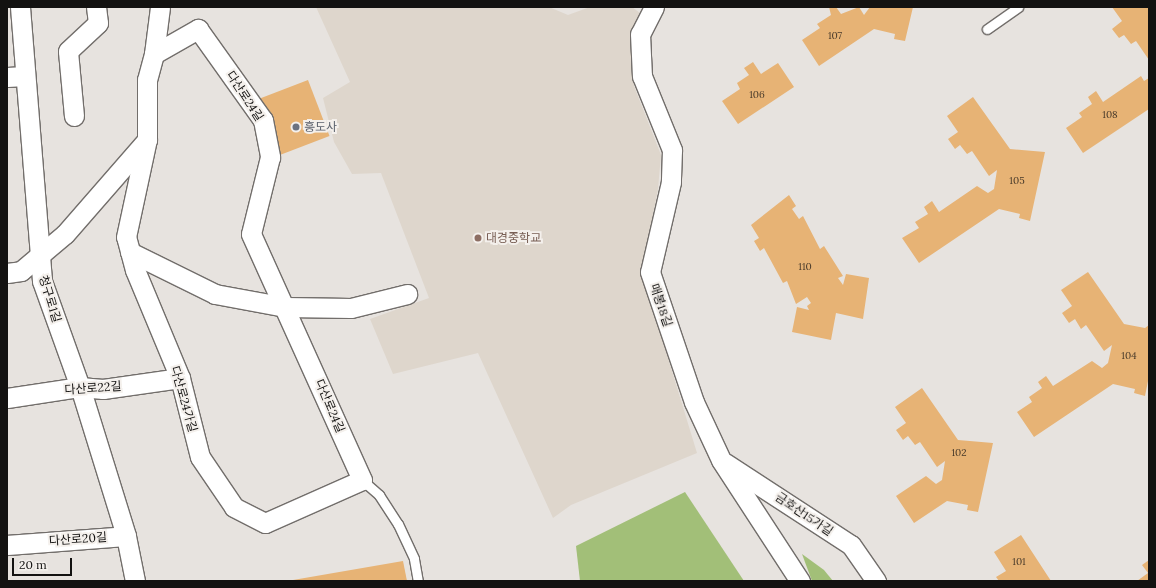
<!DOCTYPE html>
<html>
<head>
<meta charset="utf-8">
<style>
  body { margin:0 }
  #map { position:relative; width:1156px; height:588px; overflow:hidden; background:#e7e3df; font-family:Lora,"Noto Sans KR",serif }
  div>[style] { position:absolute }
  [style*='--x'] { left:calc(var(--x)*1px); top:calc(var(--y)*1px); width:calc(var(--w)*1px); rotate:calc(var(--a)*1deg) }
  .built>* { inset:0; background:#ded6cc }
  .forest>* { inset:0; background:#a2bf78 }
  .building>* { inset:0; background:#e7b375; transform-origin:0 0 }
  .roads { filter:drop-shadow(1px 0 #726e6b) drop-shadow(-1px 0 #726e6b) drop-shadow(0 1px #726e6b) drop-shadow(0 -1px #726e6b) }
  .lane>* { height:9px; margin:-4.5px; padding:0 4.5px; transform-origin:4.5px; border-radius:4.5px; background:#fff }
  .street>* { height:19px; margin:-9.5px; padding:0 9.5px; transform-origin:9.5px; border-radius:9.5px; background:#fff }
  .dots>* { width:11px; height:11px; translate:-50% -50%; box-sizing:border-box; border:2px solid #f4f0ec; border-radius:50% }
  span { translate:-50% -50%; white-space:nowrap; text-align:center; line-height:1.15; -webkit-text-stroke:4px #f4f0ec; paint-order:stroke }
  .number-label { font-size:10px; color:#483a2a }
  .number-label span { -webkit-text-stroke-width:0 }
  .street-label { font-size:12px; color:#131211 }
  .worship-label { font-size:12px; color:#5b616d }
  .left { translate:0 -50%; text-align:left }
  .education-label { font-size:12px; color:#785e54 }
  .frame { position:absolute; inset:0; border:8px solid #131211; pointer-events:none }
  .scale { position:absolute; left:12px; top:558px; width:60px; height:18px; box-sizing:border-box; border:2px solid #131211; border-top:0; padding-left:5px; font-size:12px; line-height:14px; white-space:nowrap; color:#131211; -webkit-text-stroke:3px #f4f0ec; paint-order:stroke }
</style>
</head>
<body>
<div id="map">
  <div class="built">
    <i style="clip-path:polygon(316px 7px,549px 7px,568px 15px,590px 7px,632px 7px,640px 13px,634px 86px,661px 155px,658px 189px,642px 273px,697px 453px,571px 505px,553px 518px,478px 353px,393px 374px,370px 319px,429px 298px,381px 173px,352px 174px,334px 142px,323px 98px,350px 82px)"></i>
  </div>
  <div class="forest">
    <i style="clip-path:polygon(685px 492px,744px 581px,580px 581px,576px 546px)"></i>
    <i style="clip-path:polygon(802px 554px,824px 570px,833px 581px,812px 581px)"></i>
  </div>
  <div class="building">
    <i style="clip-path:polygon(829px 7px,836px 7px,841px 14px,859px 7px,864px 15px,870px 7px,913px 7px,905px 41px,894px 39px,895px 34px,874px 29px,819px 66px,802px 40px,820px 28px,817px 24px,831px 15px)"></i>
    <i style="clip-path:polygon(1112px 7px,1149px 7px,1149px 60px,1136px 41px,1131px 44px,1124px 35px,1119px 38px,1112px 29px,1122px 21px)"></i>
    <i style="clip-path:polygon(753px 62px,761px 74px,778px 63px,794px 87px,738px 124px,722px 101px,740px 89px,737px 83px,749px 75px,744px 68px)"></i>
    <i style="clip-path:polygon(1141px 76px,1144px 81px,1149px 78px,1149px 109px,1083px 153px,1066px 128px,1082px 117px,1079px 113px,1092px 104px,1088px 97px,1096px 91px,1103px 102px)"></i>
    <i style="left:308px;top:80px;width:60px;height:58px;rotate:69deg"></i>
    <i style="clip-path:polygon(973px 97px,1010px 149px,1045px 152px,1030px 221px,1019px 218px,1020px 214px,999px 209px,919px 263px,902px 238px,919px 228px,915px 222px,928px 214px,924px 207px,932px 201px,939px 212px,977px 186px,988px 193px,994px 189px,997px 170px,989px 176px,972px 151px,967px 154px,960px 145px,955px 149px,948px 139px,958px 132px,947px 116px)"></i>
    <i style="clip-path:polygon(789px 195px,796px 206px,792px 209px,799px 219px,803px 216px,820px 249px,824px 246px,843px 276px,838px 278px,843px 285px,846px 274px,869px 278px,863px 319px,836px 313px,831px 340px,792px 332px,797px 307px,809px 310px,807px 306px,811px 303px,807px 297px,796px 304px,787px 281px,783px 283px,764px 248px,760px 251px,754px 241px,759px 238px,751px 225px)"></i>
    <i style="clip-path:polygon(1088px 272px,1124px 324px,1145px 328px,1149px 325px,1149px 376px,1145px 396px,1134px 393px,1135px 389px,1113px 384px,1034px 437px,1017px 412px,1032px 402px,1029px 397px,1042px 388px,1038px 382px,1046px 376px,1053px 386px,1092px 361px,1102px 368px,1108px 363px,1112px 345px,1104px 351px,1086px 325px,1081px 329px,1075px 319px,1069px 323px,1062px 313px,1072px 306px,1061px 290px)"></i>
    <i style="clip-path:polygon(922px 388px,958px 440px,993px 443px,978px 512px,967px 510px,968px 505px,947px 501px,914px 523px,896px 496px,926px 476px,936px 484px,942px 480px,945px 461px,937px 467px,920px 442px,915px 445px,908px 436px,903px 440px,896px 430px,906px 423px,895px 407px)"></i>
    <i style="clip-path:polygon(1021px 535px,1051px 581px,999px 581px,996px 577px,1006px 571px,994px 552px)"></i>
    <i style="clip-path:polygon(1149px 560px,1149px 581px,1137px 581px,1148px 573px,1142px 565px)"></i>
    <i style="clip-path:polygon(403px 561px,407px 581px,293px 581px,293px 580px)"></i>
  </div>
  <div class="roads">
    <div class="lane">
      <i style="--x:987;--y:29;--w:38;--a:-35"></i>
      <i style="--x:362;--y:480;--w:23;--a:41"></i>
      <i style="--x:379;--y:495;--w:35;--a:57"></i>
      <i style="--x:398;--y:524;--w:38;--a:65"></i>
      <i style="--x:414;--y:559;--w:22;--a:80"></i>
    </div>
    <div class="street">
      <i style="--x:20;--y:7;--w:275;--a:85.4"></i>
      <i style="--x:42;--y:281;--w:113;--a:70.3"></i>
      <i style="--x:80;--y:387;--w:156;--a:72.8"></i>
      <i style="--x:126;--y:536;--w:46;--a:78.7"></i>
      <i style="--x:654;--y:7;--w:30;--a:117"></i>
      <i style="--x:640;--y:34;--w:42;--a:87.3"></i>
      <i style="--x:642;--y:76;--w:80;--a:67.9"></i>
      <i style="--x:672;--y:150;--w:32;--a:92"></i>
      <i style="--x:671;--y:182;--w:92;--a:103.1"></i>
      <i style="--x:650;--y:272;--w:137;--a:71.3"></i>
      <i style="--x:694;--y:402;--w:64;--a:65"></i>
      <i style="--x:721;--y:460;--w:145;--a:56.9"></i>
      <i style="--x:198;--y:29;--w:112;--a:54.5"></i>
      <i style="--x:263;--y:120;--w:38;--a:79"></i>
      <i style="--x:270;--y:157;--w:79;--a:103.9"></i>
      <i style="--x:251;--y:234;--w:270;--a:65.7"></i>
      <i style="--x:362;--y:480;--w:106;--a:156.1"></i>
      <i style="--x:265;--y:523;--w:35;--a:-153"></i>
      <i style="--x:234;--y:507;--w:60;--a:-124.2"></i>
      <i style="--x:200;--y:457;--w:81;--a:-104.2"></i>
      <i style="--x:180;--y:378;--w:117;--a:-112.6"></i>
      <i style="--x:135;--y:270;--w:34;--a:-105"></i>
      <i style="--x:126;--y:237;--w:100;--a:-77.9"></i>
      <i style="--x:147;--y:139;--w:59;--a:-90"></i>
      <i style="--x:147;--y:80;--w:27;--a:-75"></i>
      <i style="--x:154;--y:54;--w:51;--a:-29.6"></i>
      <i style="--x:154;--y:54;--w:47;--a:-82.7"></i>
      <i style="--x:7;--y:77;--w:18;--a:-3"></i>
      <i style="--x:74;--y:116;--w:65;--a:-95.3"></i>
      <i style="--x:68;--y:51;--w:41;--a:-43"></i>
      <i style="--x:98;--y:23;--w:16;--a:-97"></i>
      <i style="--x:130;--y:252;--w:95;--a:26.3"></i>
      <i style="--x:215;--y:294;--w:71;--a:10.5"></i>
      <i style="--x:285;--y:307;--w:66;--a:0.9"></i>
      <i style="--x:351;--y:308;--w:58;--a:-14"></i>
      <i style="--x:7;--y:273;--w:14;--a:-8"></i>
      <i style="--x:21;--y:271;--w:57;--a:-40.1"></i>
      <i style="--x:65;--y:234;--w:125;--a:-48.9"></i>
      <i style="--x:7;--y:398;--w:74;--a:-8.6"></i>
      <i style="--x:80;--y:387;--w:23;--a:5"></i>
      <i style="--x:103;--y:389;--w:78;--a:-8.1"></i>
      <i style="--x:725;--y:463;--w:150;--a:33.1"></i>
      <i style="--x:851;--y:545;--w:44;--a:55.2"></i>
      <i style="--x:7;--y:545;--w:119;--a:-4.3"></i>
    </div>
  </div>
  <div class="dots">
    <i style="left:296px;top:127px;background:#6b7280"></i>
    <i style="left:478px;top:238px;background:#8d6e63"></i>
  </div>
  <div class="number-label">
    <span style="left:835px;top:36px">107</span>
    <span style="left:757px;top:95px">106</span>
    <span style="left:1110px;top:115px">108</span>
    <span style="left:1017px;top:181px">105</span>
    <span style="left:805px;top:267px">110</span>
    <span style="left:1129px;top:356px">104</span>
    <span style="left:959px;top:453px">102</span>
    <span style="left:1019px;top:562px">101</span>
  </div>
  <div class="street-label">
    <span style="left:245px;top:96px;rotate:57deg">다산로24길</span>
    <span style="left:50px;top:299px;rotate:73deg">청구로1길</span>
    <span style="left:661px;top:305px;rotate:71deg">매봉18길</span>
    <span style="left:93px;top:388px;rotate:-4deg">다산로22길</span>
    <span style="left:184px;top:399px;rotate:74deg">다산로24가길</span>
    <span style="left:330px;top:406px;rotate:67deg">다산로24길</span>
    <span style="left:804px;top:514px;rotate:34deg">금호산15가길</span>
    <span style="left:78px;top:539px;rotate:-4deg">다산로20길</span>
  </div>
  <div class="worship-label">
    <span class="left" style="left:304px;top:127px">흥도사</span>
  </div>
  <div class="education-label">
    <span class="left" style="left:486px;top:238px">대경중학교</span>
  </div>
  <div class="frame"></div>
  <div class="scale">20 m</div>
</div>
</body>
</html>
